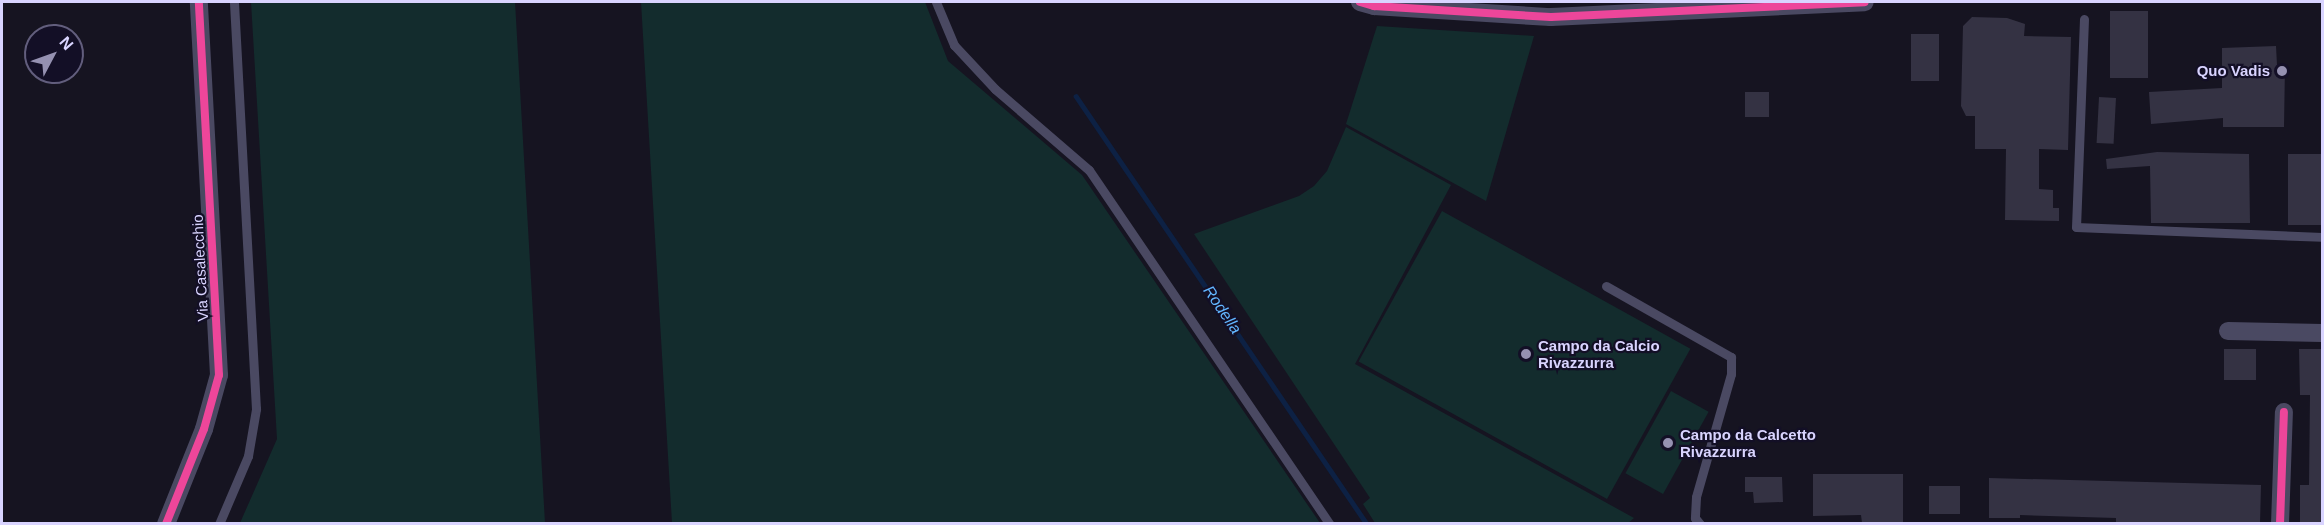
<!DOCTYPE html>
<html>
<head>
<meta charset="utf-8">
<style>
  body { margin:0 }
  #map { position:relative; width:2324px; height:525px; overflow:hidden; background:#161421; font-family:Helvetica,sans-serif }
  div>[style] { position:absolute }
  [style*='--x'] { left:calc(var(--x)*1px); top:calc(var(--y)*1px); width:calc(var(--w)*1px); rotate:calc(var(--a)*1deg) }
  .green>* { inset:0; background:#132c2d; transform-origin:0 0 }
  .stream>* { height:4.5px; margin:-2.25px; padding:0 2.25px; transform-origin:2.25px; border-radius:2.25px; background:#0d2144 }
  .building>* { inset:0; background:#343243; transform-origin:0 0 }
  .lane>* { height:9px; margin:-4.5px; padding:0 4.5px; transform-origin:4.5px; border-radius:4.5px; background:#4a4962 }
  .street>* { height:18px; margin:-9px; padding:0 9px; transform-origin:9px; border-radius:9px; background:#4a4962 }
  .cycleway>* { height:8px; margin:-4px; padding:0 4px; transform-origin:4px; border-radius:4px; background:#ed469a }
  .dots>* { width:16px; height:16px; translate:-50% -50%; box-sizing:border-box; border:3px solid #130f26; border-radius:50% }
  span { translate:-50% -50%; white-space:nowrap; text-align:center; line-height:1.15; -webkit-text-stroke:4.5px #130f26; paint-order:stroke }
  .poi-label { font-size:15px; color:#d9d4ff; font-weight:700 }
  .right { translate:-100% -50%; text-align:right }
  .left { translate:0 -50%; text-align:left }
  .street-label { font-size:15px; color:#d9d4ff }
  .water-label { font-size:16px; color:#62b6ff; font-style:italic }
  .frame { position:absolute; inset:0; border:3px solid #d9d4ff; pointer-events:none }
  .north { position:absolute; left:24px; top:24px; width:60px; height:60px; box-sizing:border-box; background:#130f26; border:2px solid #625e7d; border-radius:50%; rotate:49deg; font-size:16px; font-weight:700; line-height:24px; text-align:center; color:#d9d4ff }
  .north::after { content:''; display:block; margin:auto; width:21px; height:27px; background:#9591b1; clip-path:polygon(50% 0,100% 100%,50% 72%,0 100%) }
</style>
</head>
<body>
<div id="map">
  <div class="green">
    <i style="clip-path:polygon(251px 2px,515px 2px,545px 523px,240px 523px,277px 439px)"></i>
    <i style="clip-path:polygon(641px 2px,925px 2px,948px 61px,1082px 175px,1320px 523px,672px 523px)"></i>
    <i style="clip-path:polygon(1377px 26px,1534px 36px,1486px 201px,1346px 124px)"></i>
    <i style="clip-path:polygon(1346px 127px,1451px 185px,1355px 364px,1634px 518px,1627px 524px,1375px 523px,1363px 504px,1370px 498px,1194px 234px,1299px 196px,1314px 186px,1327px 171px)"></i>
    <i style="left:1442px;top:211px;width:284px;height:172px;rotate:29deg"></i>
    <i style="left:1671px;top:391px;width:43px;height:94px;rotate:29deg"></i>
  </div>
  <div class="stream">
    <i style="--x:1076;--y:96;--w:518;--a:55.79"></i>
  </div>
  <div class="building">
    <i style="left:2110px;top:11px;width:38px;height:67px"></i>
    <i style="clip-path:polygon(1972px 17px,2007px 18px,2025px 24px,2024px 36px,2071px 37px,2068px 150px,2039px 149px,2039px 189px,2053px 190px,2053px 208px,2059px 208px,2059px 221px,2005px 220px,2006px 149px,1975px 149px,1975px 116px,1966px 116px,1961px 106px,1963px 26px)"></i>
    <i style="left:1911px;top:34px;width:28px;height:47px"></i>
    <i style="clip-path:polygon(2276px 46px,2277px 65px,2285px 65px,2284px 127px,2223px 127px,2223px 118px,2151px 124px,2149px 92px,2222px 88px,2222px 48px)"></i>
    <i style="left:1745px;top:92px;width:24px;height:25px"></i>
    <i style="left:2099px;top:97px;width:17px;height:46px;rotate:3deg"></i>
    <i style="clip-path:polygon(2157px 152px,2249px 154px,2250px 223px,2151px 223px,2150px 166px,2107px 169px,2106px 159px)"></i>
    <i style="left:2288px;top:154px;width:34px;height:71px"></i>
    <i style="left:2224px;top:349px;width:32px;height:31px"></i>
    <i style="clip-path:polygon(2299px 349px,2322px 349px,2322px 524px,2300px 524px,2300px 485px,2309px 485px,2310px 395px,2300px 395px)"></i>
    <i style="clip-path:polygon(1813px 474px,1903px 474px,1903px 523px,1862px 523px,1861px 515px,1813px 516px)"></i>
    <i style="clip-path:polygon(1745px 477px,1782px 477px,1783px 502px,1754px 503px,1753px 492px,1745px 492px)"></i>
    <i style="clip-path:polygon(1989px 478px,2261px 485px,2260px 524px,2116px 522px,2116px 518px,2020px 515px,2020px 518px,1989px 518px)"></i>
    <i style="left:1929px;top:486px;width:31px;height:28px"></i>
  </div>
  <div class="lane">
    <i style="--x:936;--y:2;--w:47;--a:67.3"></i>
    <i style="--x:954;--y:45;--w:60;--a:47"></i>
    <i style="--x:995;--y:89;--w:124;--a:40.8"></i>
    <i style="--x:1089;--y:170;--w:428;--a:55.8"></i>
    <i style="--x:2084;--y:19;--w:208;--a:92.2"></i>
    <i style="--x:2076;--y:227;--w:246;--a:2.3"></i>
    <i style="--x:1606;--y:286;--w:144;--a:29.6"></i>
    <i style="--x:1731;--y:357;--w:17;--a:90"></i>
    <i style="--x:1731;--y:374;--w:128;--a:105.9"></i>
    <i style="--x:1696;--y:497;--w:21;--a:93"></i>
    <i style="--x:1695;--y:518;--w:8;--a:50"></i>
    <i style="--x:219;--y:524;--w:74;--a:-66.9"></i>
    <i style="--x:248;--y:456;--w:48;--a:-80.3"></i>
    <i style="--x:256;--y:409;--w:408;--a:-93.1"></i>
  </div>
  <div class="street">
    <i style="--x:1360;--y:2;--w:15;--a:16"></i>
    <i style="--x:1374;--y:6;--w:177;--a:3.6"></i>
    <i style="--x:1551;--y:17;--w:314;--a:-2.7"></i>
    <i style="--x:2228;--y:331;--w:94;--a:1.2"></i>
    <i style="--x:166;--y:524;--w:102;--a:-68.2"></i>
    <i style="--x:204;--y:429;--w:56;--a:-74.5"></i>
    <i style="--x:219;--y:375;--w:374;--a:-93.1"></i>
    <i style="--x:2280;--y:524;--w:112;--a:-88"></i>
  </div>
  <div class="cycleway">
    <i style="--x:1360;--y:2;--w:15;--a:16"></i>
    <i style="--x:1374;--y:6;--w:177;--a:3.6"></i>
    <i style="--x:1551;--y:17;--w:314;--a:-2.7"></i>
    <i style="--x:166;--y:524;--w:102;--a:-68.2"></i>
    <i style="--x:204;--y:429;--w:56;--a:-74.5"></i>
    <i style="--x:219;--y:375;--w:374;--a:-93.1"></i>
    <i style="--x:2280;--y:524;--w:112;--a:-88"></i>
  </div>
  <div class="dots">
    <i style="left:2282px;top:71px;background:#9591b1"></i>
    <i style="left:1526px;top:354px;background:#9591b1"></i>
    <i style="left:1668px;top:443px;background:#9591b1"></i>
  </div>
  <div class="poi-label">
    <span class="right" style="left:2270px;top:71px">Quo Vadis</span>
    <span class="left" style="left:1538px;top:354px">Campo da Calcio<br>Rivazzurra</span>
    <span class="left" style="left:1680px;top:443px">Campo da Calcetto<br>Rivazzurra</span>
  </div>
  <div class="street-label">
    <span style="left:200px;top:268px;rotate:-93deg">Via Casalecchio</span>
  </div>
  <div class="water-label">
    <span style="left:1222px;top:310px;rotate:56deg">Rodella</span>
  </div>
  <div class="frame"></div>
  <div class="north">N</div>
</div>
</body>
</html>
